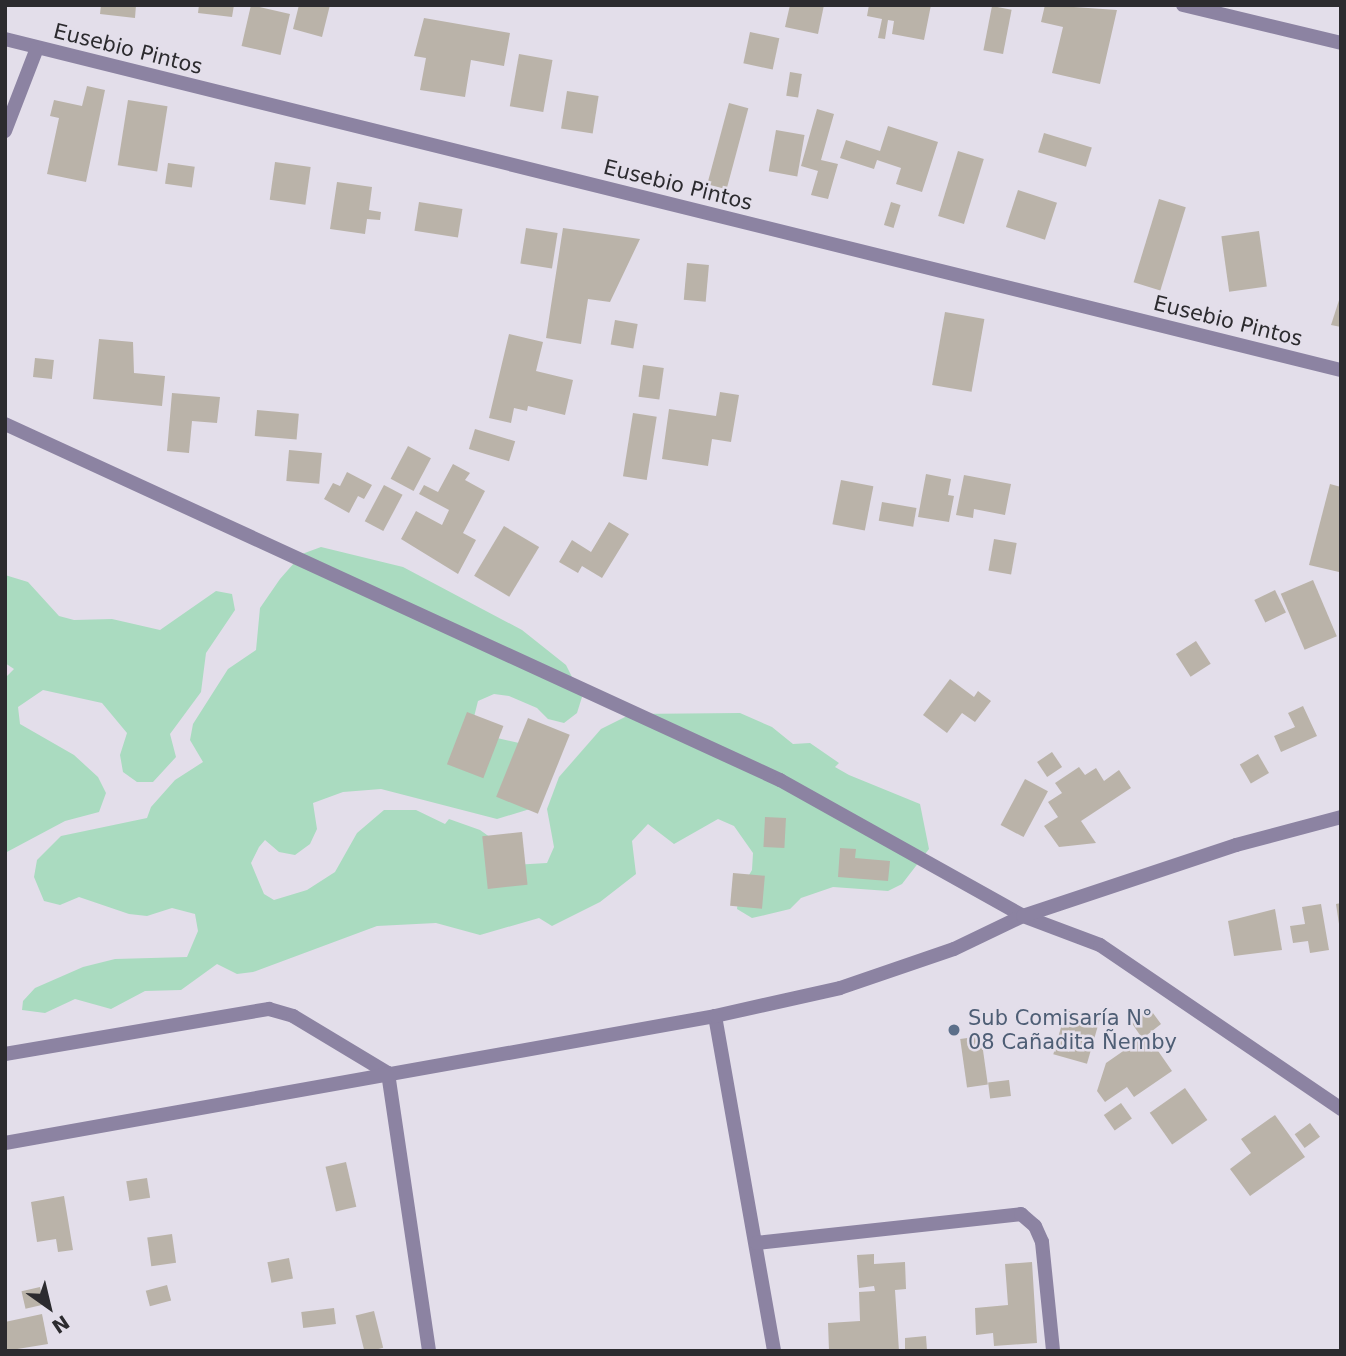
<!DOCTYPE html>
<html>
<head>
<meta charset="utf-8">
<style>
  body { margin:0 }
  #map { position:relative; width:1346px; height:1356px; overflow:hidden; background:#e3deea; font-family:"DejaVu Sans",sans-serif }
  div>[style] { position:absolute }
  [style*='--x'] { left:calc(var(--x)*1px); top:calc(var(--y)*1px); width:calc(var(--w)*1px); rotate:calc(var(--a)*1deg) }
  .green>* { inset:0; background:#aadbc0 }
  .building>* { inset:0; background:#bab3a9; transform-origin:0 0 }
  .street>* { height:14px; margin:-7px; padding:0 7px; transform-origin:7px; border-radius:7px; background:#8c83a2 }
  .dots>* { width:19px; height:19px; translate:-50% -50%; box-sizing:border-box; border:4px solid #e3deea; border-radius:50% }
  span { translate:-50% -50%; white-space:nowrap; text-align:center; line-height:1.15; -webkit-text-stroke:5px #e3deea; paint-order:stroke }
  .street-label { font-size:21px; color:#2c2b2f }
  .service-label { font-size:21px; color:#4e5e75 }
  .left { translate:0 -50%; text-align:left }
  .frame { position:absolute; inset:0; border:7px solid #2c2b2f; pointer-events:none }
  .north { position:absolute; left:14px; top:1272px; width:70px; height:70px; -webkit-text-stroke:5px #e3deea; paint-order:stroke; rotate:146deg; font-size:19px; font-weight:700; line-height:28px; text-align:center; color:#2c2b2f }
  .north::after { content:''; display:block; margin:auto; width:24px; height:32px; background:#2c2b2f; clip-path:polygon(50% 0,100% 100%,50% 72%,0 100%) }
</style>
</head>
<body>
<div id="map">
  <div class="green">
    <i style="clip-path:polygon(321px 547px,403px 567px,522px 630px,566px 665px,582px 697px,577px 713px,564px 723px,548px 719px,537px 708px,509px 696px,494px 694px,478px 701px,474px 717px,497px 738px,519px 743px,530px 809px,497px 819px,381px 789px,343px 792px,313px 803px,317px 829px,310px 844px,295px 855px,279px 852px,265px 840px,259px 847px,251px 863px,264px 894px,274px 900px,307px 890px,335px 872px,357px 833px,384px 810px,416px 810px,445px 824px,449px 819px,480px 830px,494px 840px,513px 865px,547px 863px,554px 847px,547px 809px,559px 777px,601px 729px,631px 714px,740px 713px,772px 727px,793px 744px,810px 743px,839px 763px,835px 767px,849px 775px,920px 804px,929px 849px,902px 884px,888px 891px,833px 887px,801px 898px,790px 909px,752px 918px,737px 909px,739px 892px,752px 870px,753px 853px,734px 826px,718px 819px,674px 844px,648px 824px,632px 841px,636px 874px,600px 902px,552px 926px,539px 918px,480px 935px,436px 923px,377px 926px,253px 972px,237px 974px,217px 964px,181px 990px,145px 991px,111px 1009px,75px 999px,45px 1013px,22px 1010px,23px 1001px,35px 988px,83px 967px,115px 959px,187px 957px,198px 931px,195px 914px,172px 908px,147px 916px,129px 914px,79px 897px,60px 905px,44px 901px,34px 877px,37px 860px,61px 836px,147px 818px,151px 807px,175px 780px,203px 762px,190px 740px,193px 724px,228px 669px,256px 650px,260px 608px,280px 579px,302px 554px)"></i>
    <i style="clip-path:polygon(5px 575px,28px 582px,59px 616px,74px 620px,112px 619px,160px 630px,216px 591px,232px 594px,235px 610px,206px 653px,201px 692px,170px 734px,176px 757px,153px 782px,137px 782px,123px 772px,120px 755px,127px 733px,102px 703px,43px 690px,18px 707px,20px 724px,74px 755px,98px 777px,106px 793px,99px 812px,65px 821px,5px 853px,5px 678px,14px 669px,5px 663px)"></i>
  </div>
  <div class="building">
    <i style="clip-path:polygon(101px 5px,136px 5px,135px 18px,100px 14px)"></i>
    <i style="clip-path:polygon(199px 5px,234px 5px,232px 17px,198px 13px)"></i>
    <i style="left:251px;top:5px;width:40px;height:42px;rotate:13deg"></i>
    <i style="clip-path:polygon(299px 5px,330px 5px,322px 37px,293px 29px)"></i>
    <i style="clip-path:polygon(790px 5px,824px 5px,818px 34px,785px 27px)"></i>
    <i style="clip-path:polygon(869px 5px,931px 5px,924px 40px,892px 34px,894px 21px,888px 20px,885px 39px,878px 38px,882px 19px,867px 16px)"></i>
    <i style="clip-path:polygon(1045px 5px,1117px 10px,1100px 84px,1052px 73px,1063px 27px,1041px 22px)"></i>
    <i style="left:992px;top:6px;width:20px;height:45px;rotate:11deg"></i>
    <i style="clip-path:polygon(424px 18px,510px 33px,504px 66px,471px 60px,465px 97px,420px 90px,426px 58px,414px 56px)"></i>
    <i style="left:750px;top:32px;width:30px;height:32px;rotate:12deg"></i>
    <i style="left:519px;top:54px;width:34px;height:53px;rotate:10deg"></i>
    <i style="left:790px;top:72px;width:12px;height:24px;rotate:9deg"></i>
    <i style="clip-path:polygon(87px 86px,105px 90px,86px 182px,47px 174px,59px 118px,50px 116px,54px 100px,82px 106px)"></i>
    <i style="left:567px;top:91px;width:32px;height:38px;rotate:9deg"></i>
    <i style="left:128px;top:100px;width:40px;height:66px;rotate:9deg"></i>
    <i style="left:729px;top:103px;width:20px;height:84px;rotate:15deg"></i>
    <i style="clip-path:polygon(817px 109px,834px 114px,821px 160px,838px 164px,828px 199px,811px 195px,818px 171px,801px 166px)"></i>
    <i style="clip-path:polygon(888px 126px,938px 142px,922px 192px,896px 184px,901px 168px,877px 160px,874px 169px,840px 158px,846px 140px,880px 151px)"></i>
    <i style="left:776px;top:130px;width:29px;height:42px;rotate:10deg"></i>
    <i style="left:1044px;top:133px;width:50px;height:20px;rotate:17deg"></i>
    <i style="left:958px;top:151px;width:27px;height:68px;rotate:17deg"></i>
    <i style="left:275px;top:162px;width:36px;height:38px;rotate:8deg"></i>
    <i style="left:168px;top:163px;width:27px;height:21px;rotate:8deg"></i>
    <i style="clip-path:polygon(337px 182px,372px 187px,369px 210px,381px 212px,380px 220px,367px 219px,365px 234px,330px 229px)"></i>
    <i style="left:1018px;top:190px;width:41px;height:39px;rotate:18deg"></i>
    <i style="left:1159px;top:199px;width:28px;height:87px;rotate:17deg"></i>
    <i style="left:419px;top:202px;width:44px;height:29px;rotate:9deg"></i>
    <i style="left:891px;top:202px;width:10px;height:24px;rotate:17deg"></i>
    <i style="left:526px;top:228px;width:32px;height:36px;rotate:9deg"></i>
    <i style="clip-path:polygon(563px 228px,640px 239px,610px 302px,588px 299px,581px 344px,546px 338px)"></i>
    <i style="left:1259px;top:231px;width:56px;height:38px;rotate:82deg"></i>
    <i style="left:687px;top:263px;width:22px;height:37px;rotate:5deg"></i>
    <i style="clip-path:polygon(1341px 294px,1341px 327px,1331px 325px)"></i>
    <i style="left:945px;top:312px;width:40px;height:74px;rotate:10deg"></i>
    <i style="left:615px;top:320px;width:23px;height:25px;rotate:10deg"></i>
    <i style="clip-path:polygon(509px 334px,543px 342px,536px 371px,573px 380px,565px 415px,528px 406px,527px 411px,514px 408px,511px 423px,489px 418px)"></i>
    <i style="clip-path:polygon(99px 339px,133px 342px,134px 373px,165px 376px,162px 406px,93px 399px)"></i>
    <i style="left:35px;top:358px;width:19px;height:19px;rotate:6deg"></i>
    <i style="left:643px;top:365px;width:21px;height:32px;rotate:8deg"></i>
    <i style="clip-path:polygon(720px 392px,739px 395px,731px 442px,712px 439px,708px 466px,662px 459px,669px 409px,716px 416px)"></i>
    <i style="clip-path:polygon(172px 393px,220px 397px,217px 423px,192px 421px,189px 453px,167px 451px)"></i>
    <i style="left:257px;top:410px;width:42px;height:26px;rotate:5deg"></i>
    <i style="left:633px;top:413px;width:24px;height:64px;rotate:9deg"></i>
    <i style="left:475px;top:429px;width:42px;height:21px;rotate:17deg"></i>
    <i style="left:408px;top:446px;width:26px;height:37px;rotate:28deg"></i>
    <i style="left:289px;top:450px;width:33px;height:31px;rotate:5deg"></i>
    <i style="clip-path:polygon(453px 464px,470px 473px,465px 480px,485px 491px,463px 533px,476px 540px,458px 574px,401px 539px,416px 511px,442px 525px,449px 510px,419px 494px,424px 485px,438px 492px)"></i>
    <i style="clip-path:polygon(347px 472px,372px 485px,364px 499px,358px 496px,349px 513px,324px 499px,333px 483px,340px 486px)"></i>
    <i style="clip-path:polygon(926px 474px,951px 479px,948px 495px,954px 496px,949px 522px,918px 517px)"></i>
    <i style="clip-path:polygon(964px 475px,1011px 484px,1005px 515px,974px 509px,973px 518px,956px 515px)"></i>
    <i style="left:841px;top:480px;width:33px;height:45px;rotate:11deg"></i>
    <i style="clip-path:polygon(1330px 484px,1341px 487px,1339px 572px,1309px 565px)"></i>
    <i style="left:384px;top:485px;width:21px;height:41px;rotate:28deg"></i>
    <i style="left:882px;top:502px;width:35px;height:19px;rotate:10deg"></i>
    <i style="clip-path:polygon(609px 522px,629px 534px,602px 578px,582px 566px,578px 573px,559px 562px,572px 540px,591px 552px)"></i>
    <i style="left:504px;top:526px;width:41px;height:58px;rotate:31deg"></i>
    <i style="left:994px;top:539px;width:23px;height:32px;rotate:10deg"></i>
    <i style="left:1313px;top:580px;width:61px;height:35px;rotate:67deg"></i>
    <i style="left:1275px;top:590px;width:25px;height:23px;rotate:64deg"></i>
    <i style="left:1196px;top:641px;width:27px;height:24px;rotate:57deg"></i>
    <i style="clip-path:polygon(950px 679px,974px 697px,978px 691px,991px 701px,975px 722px,962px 713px,947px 733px,923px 715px)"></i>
    <i style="clip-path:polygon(1303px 706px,1317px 736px,1281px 752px,1274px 736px,1295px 727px,1288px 713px)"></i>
    <i style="left:467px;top:712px;width:39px;height:56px;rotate:21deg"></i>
    <i style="left:528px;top:718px;width:45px;height:85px;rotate:22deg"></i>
    <i style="left:1052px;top:752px;width:18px;height:18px;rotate:56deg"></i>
    <i style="left:1258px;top:754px;width:22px;height:21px;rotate:60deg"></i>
    <i style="clip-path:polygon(1079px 767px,1085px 775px,1096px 768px,1104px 781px,1119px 770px,1131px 788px,1081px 821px,1096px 843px,1059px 847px,1044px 826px,1058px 817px,1048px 802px,1062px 793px,1055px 783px)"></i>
    <i style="left:1025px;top:779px;width:26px;height:52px;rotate:28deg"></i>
    <i style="left:765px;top:817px;width:21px;height:30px;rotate:3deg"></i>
    <i style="left:522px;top:832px;width:53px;height:40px;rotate:84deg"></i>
    <i style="clip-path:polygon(840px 848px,856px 849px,855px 858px,890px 861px,888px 881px,838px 877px)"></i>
    <i style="left:733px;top:873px;width:32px;height:33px;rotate:5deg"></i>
    <i style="clip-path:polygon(1341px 903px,1341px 923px,1339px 924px,1336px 904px)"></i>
    <i style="clip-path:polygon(1321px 904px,1329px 950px,1310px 953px,1308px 941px,1293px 943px,1290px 926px,1305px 924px,1302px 907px)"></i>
    <i style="clip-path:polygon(1275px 909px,1282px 950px,1234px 956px,1228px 921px)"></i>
    <i style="clip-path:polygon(1150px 1009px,1161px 1024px,1147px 1035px,1172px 1071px,1134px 1097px,1127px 1087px,1105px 1102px,1097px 1091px,1106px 1063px,1142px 1038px,1131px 1022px)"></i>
    <i style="left:1066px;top:1010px;width:35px;height:46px;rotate:16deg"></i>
    <i style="left:981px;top:1036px;width:49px;height:21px;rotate:82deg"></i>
    <i style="left:1009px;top:1080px;width:16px;height:21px;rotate:83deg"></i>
    <i style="left:1185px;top:1088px;width:39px;height:43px;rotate:55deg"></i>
    <i style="left:1121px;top:1103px;width:19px;height:21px;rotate:55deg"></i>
    <i style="clip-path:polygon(1275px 1115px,1305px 1157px,1250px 1196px,1230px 1169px,1251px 1153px,1241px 1139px)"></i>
    <i style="left:1310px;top:1123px;width:17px;height:19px;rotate:54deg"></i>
    <i style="left:346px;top:1162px;width:46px;height:21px;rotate:77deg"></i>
    <i style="left:147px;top:1178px;width:20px;height:21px;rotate:81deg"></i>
    <i style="clip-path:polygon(64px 1196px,73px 1250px,58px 1252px,56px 1239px,37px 1242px,31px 1202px)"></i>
    <i style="left:172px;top:1234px;width:29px;height:25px;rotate:82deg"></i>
    <i style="clip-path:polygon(874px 1254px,874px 1264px,905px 1262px,906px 1289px,895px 1290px,899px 1351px,829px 1351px,828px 1323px,860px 1321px,859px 1292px,875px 1291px,874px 1286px,859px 1288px,857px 1255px)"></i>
    <i style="left:289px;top:1258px;width:21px;height:22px;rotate:79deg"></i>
    <i style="clip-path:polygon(1032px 1262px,1037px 1343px,994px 1346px,993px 1333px,976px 1335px,975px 1308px,1008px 1305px,1005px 1264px)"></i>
    <i style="left:167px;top:1285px;width:16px;height:22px;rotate:75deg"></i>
    <i style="left:40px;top:1287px;width:18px;height:19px;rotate:77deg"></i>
    <i style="left:334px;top:1308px;width:16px;height:33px;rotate:83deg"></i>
    <i style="left:374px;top:1311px;width:38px;height:19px;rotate:76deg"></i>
    <i style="clip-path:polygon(42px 1314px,48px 1344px,5px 1351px,5px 1322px)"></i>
    <i style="clip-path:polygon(926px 1336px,927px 1351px,905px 1351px,905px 1338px)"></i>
  </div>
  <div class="street">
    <i style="--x:1183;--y:5;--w:163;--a:13.5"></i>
    <i style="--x:5;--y:39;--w:1376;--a:13.92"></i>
    <i style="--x:5;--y:131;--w:89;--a:-68.9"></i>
    <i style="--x:5;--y:424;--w:853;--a:24.67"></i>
    <i style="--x:780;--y:780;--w:278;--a:29.2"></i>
    <i style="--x:1023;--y:916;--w:82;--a:20.6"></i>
    <i style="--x:1100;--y:945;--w:292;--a:34.2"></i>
    <i style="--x:715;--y:1016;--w:340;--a:80"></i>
    <i style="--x:5;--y:1054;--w:268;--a:-9.7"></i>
    <i style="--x:269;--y:1009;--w:25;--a:16"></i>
    <i style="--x:293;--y:1016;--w:111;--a:31"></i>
    <i style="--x:388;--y:1073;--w:281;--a:81.6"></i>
    <i style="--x:5;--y:1143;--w:721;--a:-10.14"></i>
    <i style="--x:715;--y:1016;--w:128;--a:-12.6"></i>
    <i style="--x:840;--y:988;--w:120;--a:-18.9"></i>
    <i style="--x:954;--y:949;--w:76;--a:-25.6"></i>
    <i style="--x:1023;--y:916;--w:225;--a:-18.4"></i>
    <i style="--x:1236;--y:845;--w:109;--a:-14.9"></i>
    <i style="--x:756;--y:1243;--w:267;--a:-6.2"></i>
    <i style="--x:1021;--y:1214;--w:18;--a:41"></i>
    <i style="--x:1035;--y:1226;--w:17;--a:66"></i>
    <i style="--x:1042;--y:1242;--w:110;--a:84.2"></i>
  </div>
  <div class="dots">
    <i style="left:954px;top:1030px;background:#5c6f8a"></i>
  </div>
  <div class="street-label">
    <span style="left:128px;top:49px;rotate:14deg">Eusebio Pintos</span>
    <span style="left:678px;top:185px;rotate:14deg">Eusebio Pintos</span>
    <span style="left:1228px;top:321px;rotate:14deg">Eusebio Pintos</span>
  </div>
  <div class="service-label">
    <span class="left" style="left:968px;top:1030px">Sub Comisaría N°<br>08 Cañadita Ñemby</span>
  </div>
  <div class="frame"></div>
  <div class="north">N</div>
</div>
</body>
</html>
